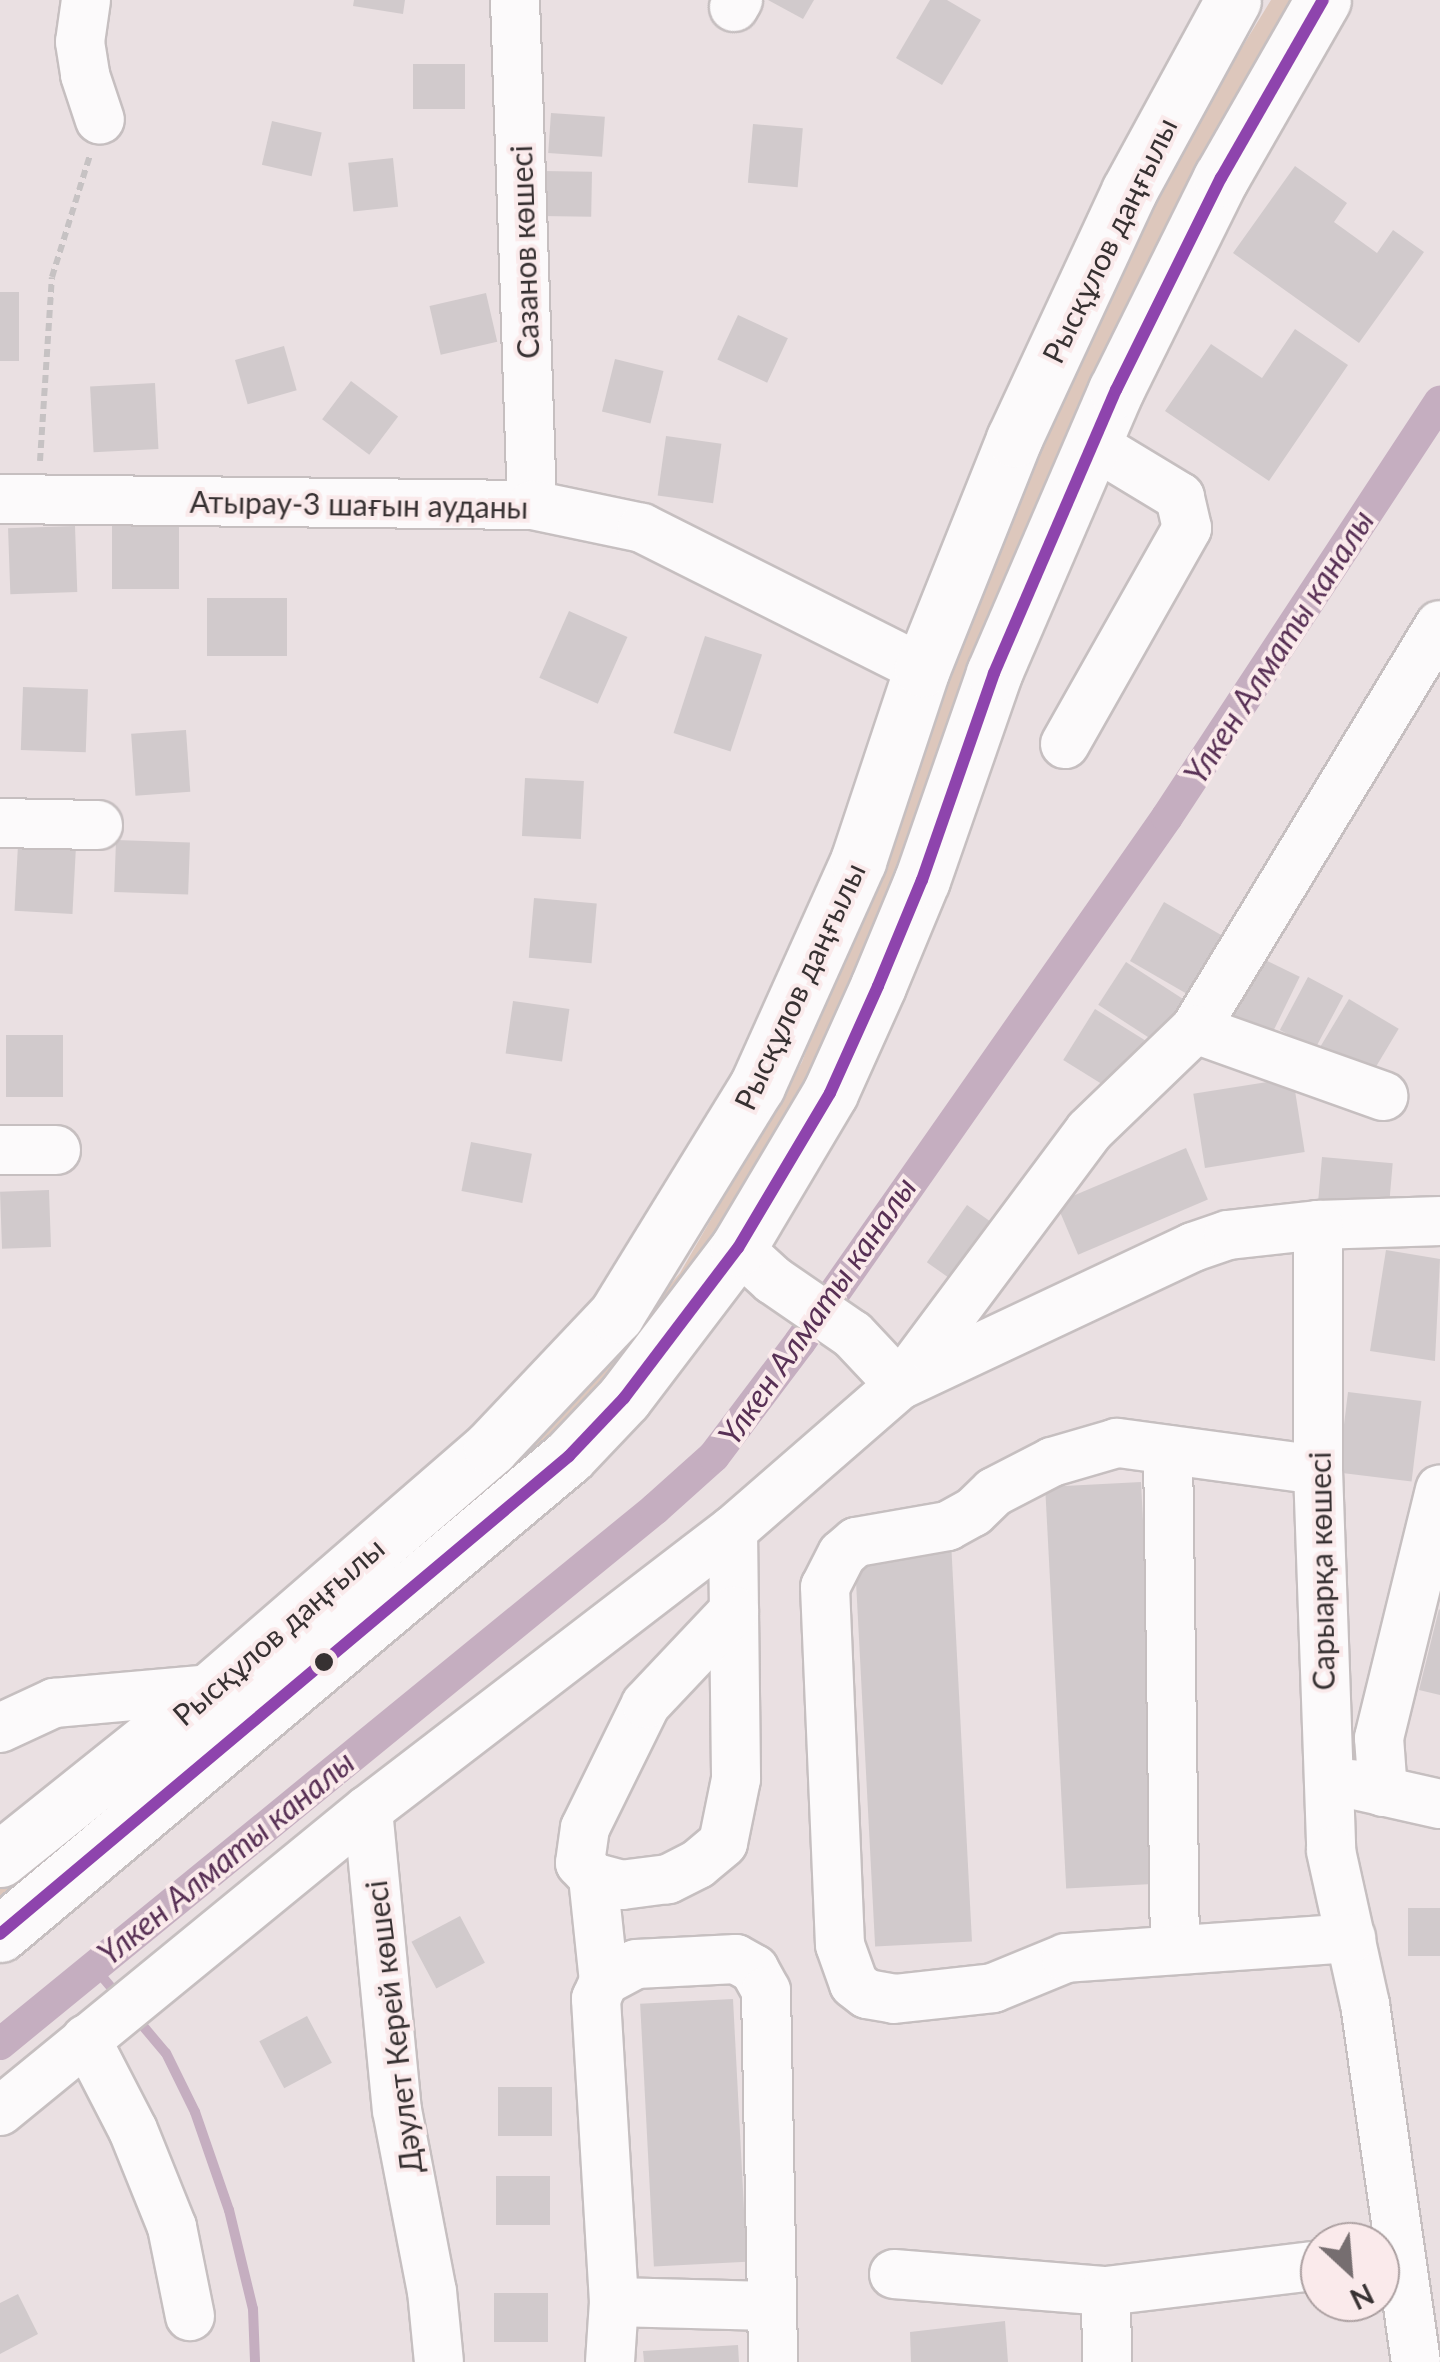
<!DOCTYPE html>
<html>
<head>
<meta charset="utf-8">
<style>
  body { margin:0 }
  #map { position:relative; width:1440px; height:2362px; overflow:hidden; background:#eae0e2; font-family:Lato,sans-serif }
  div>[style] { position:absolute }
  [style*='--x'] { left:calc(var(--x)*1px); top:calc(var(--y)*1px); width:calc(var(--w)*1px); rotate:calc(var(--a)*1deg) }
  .green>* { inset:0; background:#ddc7bc }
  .stream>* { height:10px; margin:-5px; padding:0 5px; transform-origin:5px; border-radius:5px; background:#c5aec0 }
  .canal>* { height:32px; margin:-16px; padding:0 16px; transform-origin:16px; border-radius:16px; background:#c5aec0 }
  .building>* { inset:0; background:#d1cacc; transform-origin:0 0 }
  .path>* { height:6px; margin-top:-3px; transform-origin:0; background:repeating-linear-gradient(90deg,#c6c2c3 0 8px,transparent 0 13px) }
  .roads { filter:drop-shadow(2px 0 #c6bfc0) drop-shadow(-2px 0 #c6bfc0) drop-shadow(0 2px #c6bfc0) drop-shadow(0 -2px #c6bfc0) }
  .minor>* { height:48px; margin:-24px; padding:0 24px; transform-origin:24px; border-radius:24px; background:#fcfafb }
  .major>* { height:55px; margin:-27.5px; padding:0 27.5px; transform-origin:27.5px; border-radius:27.5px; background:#fcfafb }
  .bus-1>* { height:12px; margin:-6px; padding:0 6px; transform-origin:6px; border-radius:6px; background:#8e44ad }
  .dots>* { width:28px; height:28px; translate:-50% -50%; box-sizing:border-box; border:5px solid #faeaeb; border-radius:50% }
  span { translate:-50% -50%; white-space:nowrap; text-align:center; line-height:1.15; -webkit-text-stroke:8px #faeaeb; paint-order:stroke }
  .street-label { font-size:30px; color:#373132 }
  .water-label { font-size:32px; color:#583055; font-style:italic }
  .north { position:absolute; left:1300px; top:2222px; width:100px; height:100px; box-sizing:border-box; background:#faeaeb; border:2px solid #aca0a1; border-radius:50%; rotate:154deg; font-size:28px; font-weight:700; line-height:40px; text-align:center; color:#373132 }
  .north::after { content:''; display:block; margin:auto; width:35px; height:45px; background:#766e70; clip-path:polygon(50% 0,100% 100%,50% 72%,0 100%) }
</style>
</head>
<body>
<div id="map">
  <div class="green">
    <i style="clip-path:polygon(1271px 0,1302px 0,826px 1070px,697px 1286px,578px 1431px,0 1903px,0 1874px,564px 1411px,680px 1273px,802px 1062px,954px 651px,1073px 357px,1208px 103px)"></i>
  </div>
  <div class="stream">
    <i style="--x:94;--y:1967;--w:25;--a:50"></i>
    <i style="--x:143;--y:2026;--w:35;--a:50"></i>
    <i style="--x:166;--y:2053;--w:66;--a:63.8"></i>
    <i style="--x:195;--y:2112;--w:104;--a:70.9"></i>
    <i style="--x:229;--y:2210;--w:102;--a:76.4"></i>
    <i style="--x:253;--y:2309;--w:53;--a:87.8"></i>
  </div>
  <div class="canal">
    <i style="--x:0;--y:2044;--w:846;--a:-39.24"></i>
    <i style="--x:655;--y:1509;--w:79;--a:-41.9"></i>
    <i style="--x:714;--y:1456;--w:143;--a:-53"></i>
    <i style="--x:800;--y:1342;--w:641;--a:-55.04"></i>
    <i style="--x:1167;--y:817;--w:497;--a:-56.7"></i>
  </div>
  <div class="building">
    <i style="clip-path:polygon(354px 0,405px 0,403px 14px,353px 6px)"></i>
    <i style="clip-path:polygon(768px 0,814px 0,803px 19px)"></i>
    <i style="clip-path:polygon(930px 0,947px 0,981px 20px,942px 85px,896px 58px)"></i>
    <i style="left:465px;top:64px;width:45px;height:52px;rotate:90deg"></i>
    <i style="left:551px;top:113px;width:54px;height:40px;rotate:4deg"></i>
    <i style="left:272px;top:121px;width:51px;height:45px;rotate:13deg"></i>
    <i style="left:753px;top:124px;width:50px;height:59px;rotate:5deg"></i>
    <i style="left:393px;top:158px;width:49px;height:45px;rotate:84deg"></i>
    <i style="clip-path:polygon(1295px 166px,1347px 203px,1334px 222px,1377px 253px,1393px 230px,1424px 252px,1359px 343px,1233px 253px)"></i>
    <i style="left:542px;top:171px;width:50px;height:45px;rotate:1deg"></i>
    <i style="left:0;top:292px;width:19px;height:69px"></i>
    <i style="left:486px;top:293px;width:50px;height:58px;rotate:77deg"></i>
    <i style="left:738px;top:315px;width:55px;height:49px;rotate:25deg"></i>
    <i style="clip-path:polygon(1295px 329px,1348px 365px,1269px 481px,1165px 411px,1211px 344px,1262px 378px)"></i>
    <i style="left:284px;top:346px;width:46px;height:51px;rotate:74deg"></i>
    <i style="left:615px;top:359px;width:50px;height:54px;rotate:14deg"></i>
    <i style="left:351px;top:381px;width:59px;height:48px;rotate:37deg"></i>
    <i style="left:155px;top:383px;width:66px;height:65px;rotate:87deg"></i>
    <i style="left:666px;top:436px;width:56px;height:60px;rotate:8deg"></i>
    <i style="left:75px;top:526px;width:66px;height:67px;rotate:88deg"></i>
    <i style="left:112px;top:526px;width:67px;height:63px"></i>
    <i style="left:207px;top:598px;width:80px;height:58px"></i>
    <i style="left:569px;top:611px;width:64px;height:73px;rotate:24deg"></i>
    <i style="left:705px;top:636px;width:60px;height:102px;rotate:18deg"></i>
    <i style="left:23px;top:687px;width:65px;height:63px;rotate:2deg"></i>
    <i style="left:186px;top:730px;width:62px;height:55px;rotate:86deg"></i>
    <i style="left:525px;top:778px;width:59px;height:58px;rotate:3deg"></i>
    <i style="left:116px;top:840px;width:74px;height:52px;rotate:2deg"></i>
    <i style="left:76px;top:846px;width:68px;height:58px;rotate:93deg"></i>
    <i style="left:534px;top:898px;width:63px;height:60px;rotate:5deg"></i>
    <i style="left:1164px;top:902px;width:73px;height:68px;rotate:30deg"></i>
    <i style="left:1253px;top:954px;width:52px;height:67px;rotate:26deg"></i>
    <i style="left:1126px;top:962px;width:74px;height:51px;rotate:33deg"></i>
    <i style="left:1308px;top:977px;width:40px;height:60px;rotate:28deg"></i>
    <i style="left:1349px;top:999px;width:58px;height:61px;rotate:31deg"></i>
    <i style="left:513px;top:1001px;width:57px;height:53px;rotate:8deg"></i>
    <i style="left:1095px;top:1009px;width:73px;height:60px;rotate:32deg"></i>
    <i style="left:6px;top:1035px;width:57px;height:62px"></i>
    <i style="left:1293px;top:1078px;width:75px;height:101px;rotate:81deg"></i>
    <i style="left:471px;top:1142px;width:62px;height:50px;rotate:11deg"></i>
    <i style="left:1186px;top:1148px;width:56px;height:141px;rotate:67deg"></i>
    <i style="left:1322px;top:1157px;width:71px;height:50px;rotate:5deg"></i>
    <i style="left:49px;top:1190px;width:57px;height:49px;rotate:88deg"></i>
    <i style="left:967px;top:1205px;width:29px;height:70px;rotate:35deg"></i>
    <i style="clip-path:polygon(1386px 1250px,1440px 1259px,1435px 1361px,1370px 1351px)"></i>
    <i style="left:1348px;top:1392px;width:74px;height:81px;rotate:7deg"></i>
    <i style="left:1141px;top:1482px;width:402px;height:96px;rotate:87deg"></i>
    <i style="left:951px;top:1541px;width:401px;height:97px;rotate:87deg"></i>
    <i style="clip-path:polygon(1439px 1609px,1440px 1610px,1440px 1695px,1419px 1690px)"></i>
    <i style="left:1408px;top:1908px;width:32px;height:48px"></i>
    <i style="left:460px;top:1916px;width:53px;height:55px;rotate:62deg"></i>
    <i style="left:733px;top:1999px;width:263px;height:93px;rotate:87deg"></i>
    <i style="left:307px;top:2016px;width:53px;height:54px;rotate:62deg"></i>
    <i style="left:552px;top:2087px;width:49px;height:54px;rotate:90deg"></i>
    <i style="left:496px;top:2176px;width:54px;height:49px"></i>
    <i style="left:494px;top:2293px;width:54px;height:49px"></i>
    <i style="clip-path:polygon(18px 2294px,38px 2334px,0 2354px,0 2303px)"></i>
    <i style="clip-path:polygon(1005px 2321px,1008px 2362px,911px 2362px,910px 2332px)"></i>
    <i style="clip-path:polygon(738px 2345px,739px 2362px,644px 2362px,643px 2351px)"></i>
  </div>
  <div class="path">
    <i style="--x:40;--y:461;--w:184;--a:-86.3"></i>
    <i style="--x:52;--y:277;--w:128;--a:-72.7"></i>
  </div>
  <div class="roads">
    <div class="minor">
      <i style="--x:86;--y:0;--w:42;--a:98.1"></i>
      <i style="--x:80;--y:42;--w:33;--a:81"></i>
      <i style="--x:85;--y:75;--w:47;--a:71.6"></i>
      <i style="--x:515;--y:0;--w:505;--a:88.07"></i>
      <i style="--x:734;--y:7;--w:8;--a:-60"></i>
      <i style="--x:0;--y:499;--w:532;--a:0.65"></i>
      <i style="--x:532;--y:505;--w:112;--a:11.8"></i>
      <i style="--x:642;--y:528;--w:313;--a:26.7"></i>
      <i style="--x:1065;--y:744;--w:248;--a:-60.5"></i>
      <i style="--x:1187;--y:528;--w:32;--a:-103"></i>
      <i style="--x:1180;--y:497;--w:100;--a:-148.8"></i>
      <i style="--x:0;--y:823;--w:98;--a:1.2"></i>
      <i style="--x:1195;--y:1029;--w:472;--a:-58.8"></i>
      <i style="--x:0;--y:1150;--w:56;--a:0"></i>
      <i style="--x:1318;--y:1225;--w:122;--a:-1.9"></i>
      <i style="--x:902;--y:1382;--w:313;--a:-53.3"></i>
      <i style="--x:1089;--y:1131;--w:147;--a:-43.9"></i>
      <i style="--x:1195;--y:1029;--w:200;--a:19.6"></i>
      <i style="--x:900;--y:1385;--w:324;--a:-25.2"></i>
      <i style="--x:1193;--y:1247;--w:37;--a:-19"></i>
      <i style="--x:1228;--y:1235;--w:91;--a:-6.3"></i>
      <i style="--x:1318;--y:1225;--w:245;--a:90"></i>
      <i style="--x:1318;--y:1470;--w:381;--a:88"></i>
      <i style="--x:1331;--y:1851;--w:157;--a:77.5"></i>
      <i style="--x:1365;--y:2004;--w:362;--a:81.9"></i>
      <i style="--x:1168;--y:1450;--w:499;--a:89.2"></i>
      <i style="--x:1318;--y:1470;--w:203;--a:-172.3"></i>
      <i style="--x:1117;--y:1443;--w:68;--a:163.7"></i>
      <i style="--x:1052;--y:1462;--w:65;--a:152.7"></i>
      <i style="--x:994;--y:1492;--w:29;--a:136"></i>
      <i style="--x:973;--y:1512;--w:29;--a:151"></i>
      <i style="--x:948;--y:1526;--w:93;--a:170.1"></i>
      <i style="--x:856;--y:1542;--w:18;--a:139"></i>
      <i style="--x:842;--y:1554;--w:37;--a:117"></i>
      <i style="--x:825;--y:1587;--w:358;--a:87.6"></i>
      <i style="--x:840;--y:1945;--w:41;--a:70.3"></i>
      <i style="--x:854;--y:1984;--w:16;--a:38"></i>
      <i style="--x:867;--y:1994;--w:27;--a:10"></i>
      <i style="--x:894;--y:1999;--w:100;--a:-6.3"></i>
      <i style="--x:993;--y:1988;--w:79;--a:-22.3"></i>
      <i style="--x:1066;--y:1958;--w:286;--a:-4"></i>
      <i style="--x:733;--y:1530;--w:81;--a:89.3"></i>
      <i style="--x:734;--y:1611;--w:168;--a:89.3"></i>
      <i style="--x:736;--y:1779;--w:65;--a:101.5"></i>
      <i style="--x:723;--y:1843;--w:33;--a:140"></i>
      <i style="--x:698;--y:1864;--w:34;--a:153"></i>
      <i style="--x:668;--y:1879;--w:46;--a:172.6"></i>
      <i style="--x:622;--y:1885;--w:30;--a:-165"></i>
      <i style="--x:593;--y:1877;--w:19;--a:-133"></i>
      <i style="--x:580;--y:1863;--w:35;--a:-82"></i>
      <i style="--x:585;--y:1828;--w:138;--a:-63.8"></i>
      <i style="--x:646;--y:1704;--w:128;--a:-46.6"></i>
      <i style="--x:0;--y:1728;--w:60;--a:-24.8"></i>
      <i style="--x:54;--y:1703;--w:159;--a:-5.1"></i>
      <i style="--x:1351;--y:1784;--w:91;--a:12.7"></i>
      <i style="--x:1383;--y:1792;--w:54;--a:-94.2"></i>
      <i style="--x:1379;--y:1738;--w:256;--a:-76.2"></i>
      <i style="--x:368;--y:1810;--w:301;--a:84.5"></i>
      <i style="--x:397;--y:2110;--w:184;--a:79.1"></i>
      <i style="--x:432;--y:2291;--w:71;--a:84.4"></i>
      <i style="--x:593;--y:1877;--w:105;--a:84"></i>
      <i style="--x:86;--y:2039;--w:102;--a:62.7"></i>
      <i style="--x:133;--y:2130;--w:105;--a:68.1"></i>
      <i style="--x:172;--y:2227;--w:91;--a:78.6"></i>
      <i style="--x:0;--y:2111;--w:475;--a:-39.3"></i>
      <i style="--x:368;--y:1810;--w:460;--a:-37.5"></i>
      <i style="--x:733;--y:1530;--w:221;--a:-41"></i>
      <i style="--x:900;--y:1385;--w:69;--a:-133.2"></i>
      <i style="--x:853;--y:1335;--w:97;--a:-145.5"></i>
      <i style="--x:773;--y:1280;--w:47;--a:-137.6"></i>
      <i style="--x:894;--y:2274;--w:213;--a:4.6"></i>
      <i style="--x:1106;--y:2291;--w:216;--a:-6.9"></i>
      <i style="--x:1106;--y:2291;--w:71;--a:89.2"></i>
      <i style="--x:614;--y:2302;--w:155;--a:1.5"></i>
      <i style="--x:610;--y:2362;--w:60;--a:-86.2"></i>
      <i style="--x:614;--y:2302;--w:304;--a:-93.4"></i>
      <i style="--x:596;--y:1999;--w:20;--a:-66"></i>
      <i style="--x:604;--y:1981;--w:36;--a:-28"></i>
      <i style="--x:636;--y:1964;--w:100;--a:-2.9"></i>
      <i style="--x:736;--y:1959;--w:21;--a:29"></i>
      <i style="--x:754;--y:1969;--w:25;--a:61"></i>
      <i style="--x:766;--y:1991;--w:371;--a:88.9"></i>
    </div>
    <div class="major">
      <i style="--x:0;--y:1859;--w:272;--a:-38.7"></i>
      <i style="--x:212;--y:1689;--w:369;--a:-40.9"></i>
      <i style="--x:491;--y:1447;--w:182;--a:-46.6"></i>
      <i style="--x:616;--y:1315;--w:269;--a:-58.4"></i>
      <i style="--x:757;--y:1086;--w:247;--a:-65.8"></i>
      <i style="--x:858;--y:861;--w:202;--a:-71.6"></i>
      <i style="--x:922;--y:669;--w:248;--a:-68.2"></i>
      <i style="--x:1014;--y:439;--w:273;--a:-65.1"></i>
      <i style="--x:1129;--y:191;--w:217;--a:-61.4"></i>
      <i style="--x:0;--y:1934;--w:743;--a:-40.03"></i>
      <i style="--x:569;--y:1456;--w:80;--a:-46.5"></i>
      <i style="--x:624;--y:1398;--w:188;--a:-52.8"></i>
      <i style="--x:738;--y:1248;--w:180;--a:-59.3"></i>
      <i style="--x:830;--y:1093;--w:117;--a:-65.8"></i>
      <i style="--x:878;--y:986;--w:115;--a:-67.5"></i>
      <i style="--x:922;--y:880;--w:219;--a:-70.8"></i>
      <i style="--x:994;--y:673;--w:308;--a:-66.7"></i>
      <i style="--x:1116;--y:390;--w:237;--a:-63.7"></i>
      <i style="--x:1221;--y:178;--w:205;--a:-60.2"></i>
    </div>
  </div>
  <div class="bus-1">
    <i style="--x:0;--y:1934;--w:743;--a:-40.03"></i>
    <i style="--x:569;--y:1456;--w:80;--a:-46.5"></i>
    <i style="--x:624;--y:1398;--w:188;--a:-52.8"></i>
    <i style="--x:738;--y:1248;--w:180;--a:-59.3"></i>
    <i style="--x:830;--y:1093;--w:117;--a:-65.8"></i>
    <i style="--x:878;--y:986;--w:115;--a:-67.5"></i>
    <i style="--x:922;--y:880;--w:219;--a:-70.8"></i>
    <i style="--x:994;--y:673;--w:308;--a:-66.7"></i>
    <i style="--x:1116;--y:390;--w:237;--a:-63.7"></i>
    <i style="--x:1221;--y:178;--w:205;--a:-60.2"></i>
  </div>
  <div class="dots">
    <i style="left:324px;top:1662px;background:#373132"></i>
  </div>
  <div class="street-label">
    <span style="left:1109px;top:240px;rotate:-64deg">Рысқұлов даңғылы</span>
    <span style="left:524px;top:252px;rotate:-92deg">Сазанов көшесі</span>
    <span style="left:359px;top:504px;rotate:1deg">Атырау-3 шағын ауданы</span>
    <span style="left:799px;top:986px;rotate:-65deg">Рысқұлов даңғылы</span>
    <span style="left:1321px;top:1571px;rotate:-91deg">Сарыарқа көшесі</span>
    <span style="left:278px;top:1631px;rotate:-41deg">Рысқұлов даңғылы</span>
    <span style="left:393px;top:2027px;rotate:-97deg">Дәулет Керей көшесі</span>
  </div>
  <div class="water-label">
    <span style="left:1279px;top:647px;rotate:-57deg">Үлкен Алматы каналы</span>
    <span style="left:817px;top:1311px;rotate:-55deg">Үлкен Алматы каналы</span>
    <span style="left:226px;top:1858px;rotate:-39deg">Үлкен Алматы каналы</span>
  </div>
  <div class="north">N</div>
</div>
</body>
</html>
